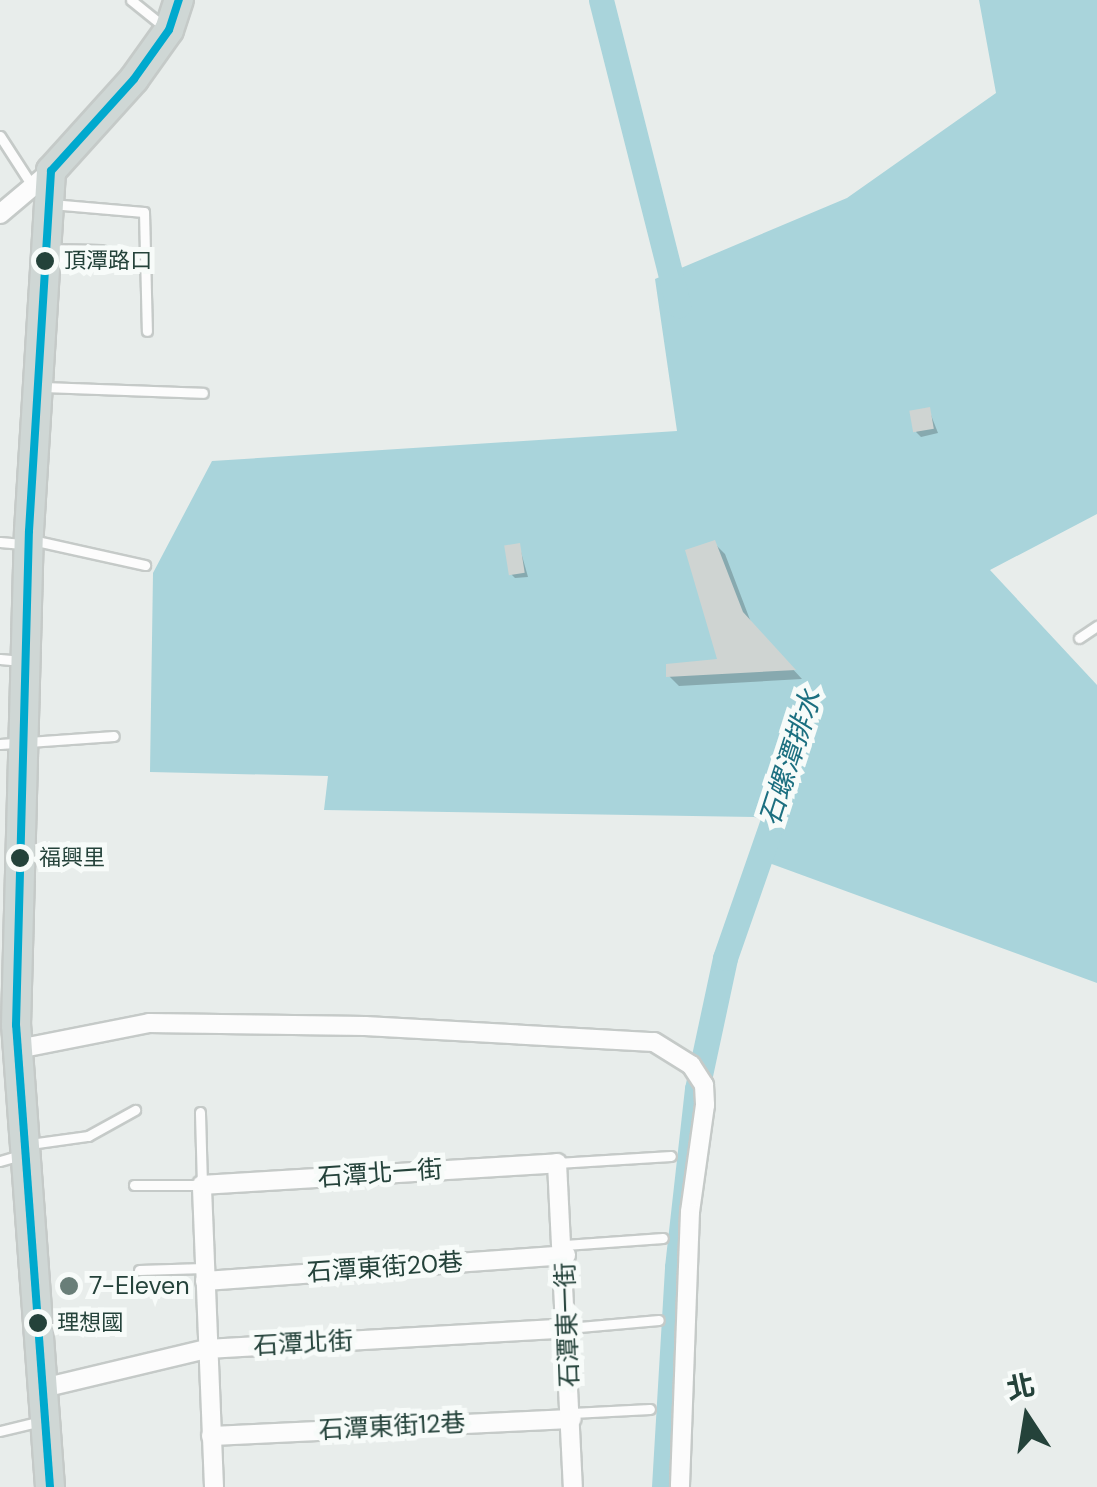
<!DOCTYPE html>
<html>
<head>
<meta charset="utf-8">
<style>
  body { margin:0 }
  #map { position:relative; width:1097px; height:1487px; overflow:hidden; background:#e8edeb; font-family:"DM Sans","Noto Sans TC",sans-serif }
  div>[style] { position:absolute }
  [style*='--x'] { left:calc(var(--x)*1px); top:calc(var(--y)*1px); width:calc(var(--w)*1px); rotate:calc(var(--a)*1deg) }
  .water>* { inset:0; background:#a9d4db }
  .shadow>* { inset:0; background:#0003 }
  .river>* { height:25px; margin:-12.5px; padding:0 12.5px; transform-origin:12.5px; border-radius:12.5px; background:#a9d4db }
  .building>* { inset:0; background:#cfd4d2; transform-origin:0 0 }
  .roads { filter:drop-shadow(2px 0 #c5cac8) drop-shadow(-2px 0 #c5cac8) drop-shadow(0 2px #c5cac8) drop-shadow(0 -2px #c5cac8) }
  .lane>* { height:9px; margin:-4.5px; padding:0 4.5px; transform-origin:4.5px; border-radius:4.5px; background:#fcfcfc }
  .street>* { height:18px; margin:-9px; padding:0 9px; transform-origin:9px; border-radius:9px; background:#fcfcfc }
  .primary>* { height:28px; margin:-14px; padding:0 14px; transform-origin:14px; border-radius:14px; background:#cfd7d5 }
  .bus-1>* { height:8px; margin:-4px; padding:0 4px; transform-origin:4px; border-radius:4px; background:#00a9ce }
  .dots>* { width:28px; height:28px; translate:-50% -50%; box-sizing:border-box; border:5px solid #f7fbf9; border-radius:50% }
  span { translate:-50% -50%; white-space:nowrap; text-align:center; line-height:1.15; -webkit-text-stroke:10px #f7fbf9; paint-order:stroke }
  .bus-label { font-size:22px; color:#24423a }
  .left { translate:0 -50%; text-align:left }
  .street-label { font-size:25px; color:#24423a }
  .poi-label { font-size:25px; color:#24423a }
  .water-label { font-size:28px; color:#1c6f80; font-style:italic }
  .north { position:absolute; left:977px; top:1367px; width:100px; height:100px; -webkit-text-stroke:8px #f7fbf9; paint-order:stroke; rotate:348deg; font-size:28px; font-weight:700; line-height:40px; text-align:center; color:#24423a }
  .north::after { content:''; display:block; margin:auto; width:35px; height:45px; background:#24423a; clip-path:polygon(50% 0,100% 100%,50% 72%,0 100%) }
</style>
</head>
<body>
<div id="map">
  <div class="water">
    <i style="clip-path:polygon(979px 0,1097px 0,1097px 514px,990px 570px,1097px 685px,1097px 983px,769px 863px,781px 826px,754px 817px,324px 810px,328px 776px,150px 772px,153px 573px,212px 461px,677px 431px,655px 279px,847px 198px,996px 93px)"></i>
  </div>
  <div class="shadow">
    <i style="clip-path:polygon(929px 410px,938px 433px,921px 437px,916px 432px)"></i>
    <i style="clip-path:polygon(714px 543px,725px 554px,752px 625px,802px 679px,679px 686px,669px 676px,720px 661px)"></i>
    <i style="clip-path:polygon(519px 545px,528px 577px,515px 578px,511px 574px)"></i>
  </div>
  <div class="river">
    <i style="--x:601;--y:0;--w:315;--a:75.8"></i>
    <i style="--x:664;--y:1487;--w:220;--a:-86.6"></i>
    <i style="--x:677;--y:1267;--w:179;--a:-83.6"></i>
    <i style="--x:697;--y:1089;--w:134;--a:-77.9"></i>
    <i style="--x:725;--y:958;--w:177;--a:-70.8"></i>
  </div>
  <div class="building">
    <i style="left:930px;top:407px;width:22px;height:21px;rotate:80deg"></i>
    <i style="clip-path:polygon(715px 540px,743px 612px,796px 670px,666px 677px,666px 664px,717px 659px,685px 550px)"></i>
    <i style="left:520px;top:543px;width:30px;height:16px;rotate:81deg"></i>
  </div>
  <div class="roads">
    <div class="lane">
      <i style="--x:131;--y:0;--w:46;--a:38.9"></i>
      <i style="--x:0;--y:136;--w:61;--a:57.1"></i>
      <i style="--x:51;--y:204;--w:93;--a:4.9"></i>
      <i style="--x:144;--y:212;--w:119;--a:88.6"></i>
      <i style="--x:41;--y:387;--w:162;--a:2.1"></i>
      <i style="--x:32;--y:540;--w:116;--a:12.5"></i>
      <i style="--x:0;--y:542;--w:22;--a:5"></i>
      <i style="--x:1079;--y:638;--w:22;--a:-34"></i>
      <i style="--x:0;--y:659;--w:22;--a:5"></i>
      <i style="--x:0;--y:744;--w:114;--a:-4"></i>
      <i style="--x:30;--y:1144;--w:59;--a:-7.9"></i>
      <i style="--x:88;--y:1136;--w:54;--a:-29"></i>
      <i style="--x:0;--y:1161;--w:22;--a:-16"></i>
      <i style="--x:557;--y:1163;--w:114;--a:-3.5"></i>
      <i style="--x:134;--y:1185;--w:68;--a:0"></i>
      <i style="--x:202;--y:1185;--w:73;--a:-91.6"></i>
      <i style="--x:565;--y:1245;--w:98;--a:-4.1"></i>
      <i style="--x:139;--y:1270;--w:65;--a:-1.8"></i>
      <i style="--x:568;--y:1328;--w:91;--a:-5"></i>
      <i style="--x:572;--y:1413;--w:78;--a:-2.9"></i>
      <i style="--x:0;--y:1431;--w:42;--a:-13.7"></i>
    </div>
    <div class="street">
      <i style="--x:0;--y:214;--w:67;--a:-40.1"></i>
      <i style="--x:44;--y:254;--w:57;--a:1"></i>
      <i style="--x:18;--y:1049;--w:134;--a:-11.2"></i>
      <i style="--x:149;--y:1023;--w:216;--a:0.8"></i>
      <i style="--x:365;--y:1026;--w:289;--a:3.2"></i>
      <i style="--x:654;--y:1042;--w:44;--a:31.9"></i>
      <i style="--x:691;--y:1065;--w:24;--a:57"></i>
      <i style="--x:704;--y:1085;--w:20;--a:87"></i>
      <i style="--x:705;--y:1105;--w:108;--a:98"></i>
      <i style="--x:690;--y:1212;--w:275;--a:92.1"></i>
      <i style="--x:205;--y:1281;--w:362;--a:-4.1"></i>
      <i style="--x:43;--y:1388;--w:169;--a:-13.4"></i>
      <i style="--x:207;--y:1349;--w:362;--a:-3.3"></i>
      <i style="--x:211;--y:1436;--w:361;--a:-2.7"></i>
      <i style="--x:214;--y:1487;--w:302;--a:-92.3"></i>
      <i style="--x:202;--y:1185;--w:356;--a:-3.5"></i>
      <i style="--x:557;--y:1163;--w:324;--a:87.2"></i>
    </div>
    <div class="primary">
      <i style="--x:50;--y:1487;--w:463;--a:-94.2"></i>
      <i style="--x:16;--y:1025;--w:494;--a:-88.5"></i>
      <i style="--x:29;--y:531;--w:361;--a:-86.5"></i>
      <i style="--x:51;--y:171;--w:124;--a:-47.9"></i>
      <i style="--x:134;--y:79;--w:60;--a:-54.5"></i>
      <i style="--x:169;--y:30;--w:32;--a:-72"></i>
    </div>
  </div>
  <div class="bus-1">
    <i style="--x:50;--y:1487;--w:463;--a:-94.2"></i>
    <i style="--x:16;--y:1025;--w:494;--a:-88.5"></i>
    <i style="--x:29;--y:531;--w:361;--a:-86.5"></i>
    <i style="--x:51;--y:171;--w:124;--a:-47.9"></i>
    <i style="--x:134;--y:79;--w:60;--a:-54.5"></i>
    <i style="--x:169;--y:30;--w:32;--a:-72"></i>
  </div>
  <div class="dots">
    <i style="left:45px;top:261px;background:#24423a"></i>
    <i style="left:20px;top:858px;background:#24423a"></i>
    <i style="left:69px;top:1286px;background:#697e78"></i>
    <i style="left:38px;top:1323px;background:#24423a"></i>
  </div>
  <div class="bus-label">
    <span class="left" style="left:64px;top:261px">頂潭路口</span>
    <span class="left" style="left:39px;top:858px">福興里</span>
    <span class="left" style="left:57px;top:1323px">理想國</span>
  </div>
  <div class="street-label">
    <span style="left:380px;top:1174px;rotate:-4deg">石潭北一街</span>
    <span style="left:385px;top:1268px;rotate:-4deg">石潭東街20巷</span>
    <span style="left:568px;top:1325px;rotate:-92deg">石潭東一街</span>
    <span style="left:303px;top:1344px;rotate:-3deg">石潭北街</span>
    <span style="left:392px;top:1427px;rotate:-3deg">石潭東街12巷</span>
  </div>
  <div class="poi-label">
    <span class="left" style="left:89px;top:1286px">7-Eleven</span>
  </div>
  <div class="water-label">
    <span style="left:791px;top:758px;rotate:-72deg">石螺潭排水</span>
  </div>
  <div class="north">北</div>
</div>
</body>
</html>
